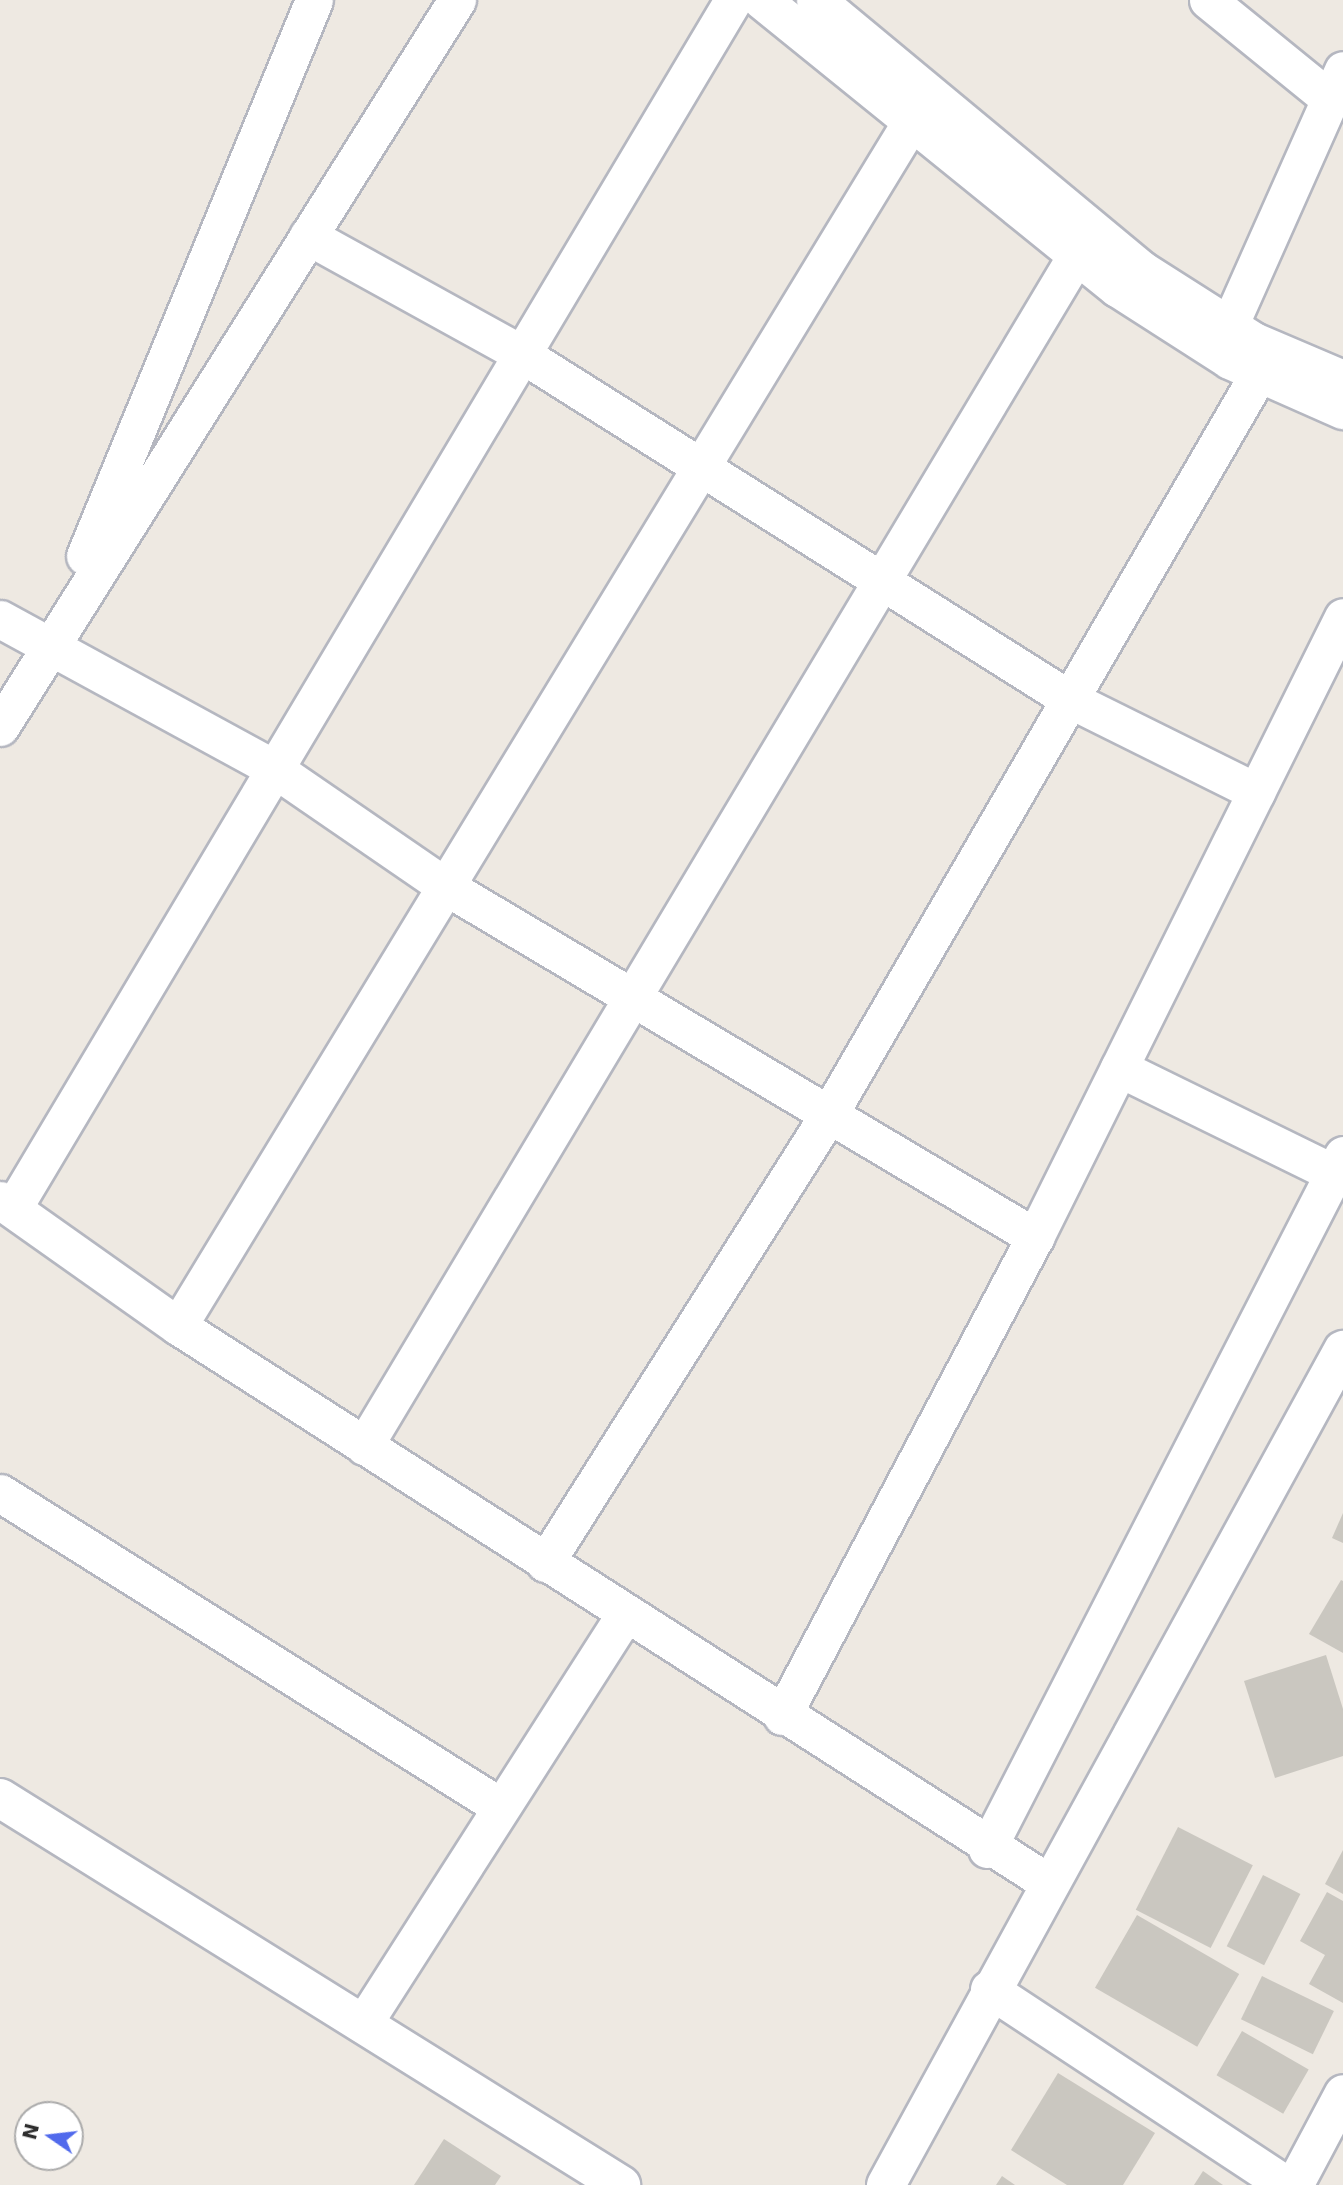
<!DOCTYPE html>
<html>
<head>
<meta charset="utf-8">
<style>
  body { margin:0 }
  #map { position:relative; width:1343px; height:2185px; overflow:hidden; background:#eee9e2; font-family:"DejaVu Sans",sans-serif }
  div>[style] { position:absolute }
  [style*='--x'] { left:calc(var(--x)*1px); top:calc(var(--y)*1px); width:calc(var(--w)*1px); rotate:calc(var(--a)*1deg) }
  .building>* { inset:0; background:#cac7c0; transform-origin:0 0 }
  .roads { filter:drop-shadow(2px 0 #b5b7c0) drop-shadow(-2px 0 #b5b7c0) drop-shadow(0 2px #b5b7c0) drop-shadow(0 -2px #b5b7c0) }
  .minor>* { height:37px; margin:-18.5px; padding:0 18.5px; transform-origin:18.5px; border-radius:18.5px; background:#fff }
  .tertiary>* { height:38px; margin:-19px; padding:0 19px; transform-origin:19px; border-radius:19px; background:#fff }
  span { translate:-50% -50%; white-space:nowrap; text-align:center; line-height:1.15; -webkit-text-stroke:6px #fff; paint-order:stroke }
  .north { position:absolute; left:14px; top:2101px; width:70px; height:70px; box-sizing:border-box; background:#fff; border:2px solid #ababab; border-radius:50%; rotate:284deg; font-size:19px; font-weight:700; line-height:28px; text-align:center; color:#2e2e2e }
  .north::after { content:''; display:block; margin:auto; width:24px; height:32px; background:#516aec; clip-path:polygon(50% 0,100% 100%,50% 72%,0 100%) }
</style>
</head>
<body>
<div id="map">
  <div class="building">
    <i style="clip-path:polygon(1343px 1513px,1343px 1543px,1332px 1538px)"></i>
    <i style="clip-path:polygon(1341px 1580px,1343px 1581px,1343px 1653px,1309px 1634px)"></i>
    <i style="clip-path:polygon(1326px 1655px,1343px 1709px,1343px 1756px,1275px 1778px,1244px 1681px)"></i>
    <i style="left:1178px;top:1827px;width:84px;height:93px;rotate:27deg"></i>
    <i style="clip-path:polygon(1343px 1850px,1343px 1894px,1325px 1884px)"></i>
    <i style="left:1263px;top:1875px;width:42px;height:80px;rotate:27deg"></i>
    <i style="clip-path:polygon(1327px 1892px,1343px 1901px,1343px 2003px,1309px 1984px,1325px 1955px,1300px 1941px)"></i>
    <i style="left:1137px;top:1915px;width:118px;height:84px;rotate:30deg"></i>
    <i style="left:1262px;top:1976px;width:80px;height:48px;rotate:26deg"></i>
    <i style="left:1242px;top:2031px;width:77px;height:51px;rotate:30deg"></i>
    <i style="clip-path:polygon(1058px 2073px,1155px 2133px,1123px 2185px,1067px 2185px,1011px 2150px)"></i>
    <i style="clip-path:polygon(444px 2139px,501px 2176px,495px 2185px,414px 2185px)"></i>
    <i style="clip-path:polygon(1203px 2171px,1223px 2185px,1194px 2185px)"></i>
    <i style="clip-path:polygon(1002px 2176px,1015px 2185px,996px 2185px)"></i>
  </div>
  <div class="roads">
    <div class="minor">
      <i style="--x:1208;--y:0;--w:157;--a:39.1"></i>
      <i style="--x:308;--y:236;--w:242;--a:28.9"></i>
      <i style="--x:520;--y:353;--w:649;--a:32.22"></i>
      <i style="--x:1069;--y:699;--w:209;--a:26.4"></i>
      <i style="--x:1229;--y:326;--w:280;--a:-66"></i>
      <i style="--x:85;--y:556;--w:601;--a:-67.61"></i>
      <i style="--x:0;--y:619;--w:311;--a:28.6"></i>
      <i style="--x:273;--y:768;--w:209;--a:34.5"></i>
      <i style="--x:445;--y:886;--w:687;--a:30.75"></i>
      <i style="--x:0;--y:727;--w:859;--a:-57.85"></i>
      <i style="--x:1119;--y:1068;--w:238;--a:26.1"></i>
      <i style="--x:0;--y:1200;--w:218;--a:35.3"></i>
      <i style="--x:178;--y:1326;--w:1034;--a:32.6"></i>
      <i style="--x:13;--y:1208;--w:1406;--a:-59.2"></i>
      <i style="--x:178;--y:1326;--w:1415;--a:-58.67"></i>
      <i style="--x:364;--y:1446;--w:1389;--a:-59.11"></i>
      <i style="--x:0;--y:1493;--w:591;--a:32.08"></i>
      <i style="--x:545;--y:1563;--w:531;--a:-57.69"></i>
      <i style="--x:829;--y:1114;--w:857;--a:-59.87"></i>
      <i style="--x:782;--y:1716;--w:542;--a:-62.16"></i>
      <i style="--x:1035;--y:1237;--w:692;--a:-63.58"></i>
      <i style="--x:987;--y:1849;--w:780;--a:-62.84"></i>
      <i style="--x:989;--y:1989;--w:356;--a:33.4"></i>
      <i style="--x:363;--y:2024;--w:487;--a:-57.4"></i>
      <i style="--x:1294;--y:2185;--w:104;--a:-62"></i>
    </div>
    <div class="tertiary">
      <i style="--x:762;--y:0;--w:458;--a:39"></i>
      <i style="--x:1118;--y:288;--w:133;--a:32.7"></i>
      <i style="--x:1230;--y:360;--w:124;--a:23.9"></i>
      <i style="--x:816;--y:0;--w:423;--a:39.7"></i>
      <i style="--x:1141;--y:270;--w:134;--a:32.5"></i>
      <i style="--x:1254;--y:342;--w:97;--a:23.1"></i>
      <i style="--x:0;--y:1798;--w:732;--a:31.93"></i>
      <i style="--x:886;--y:2185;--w:952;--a:-61.31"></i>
    </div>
  </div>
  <div class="north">N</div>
</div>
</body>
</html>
